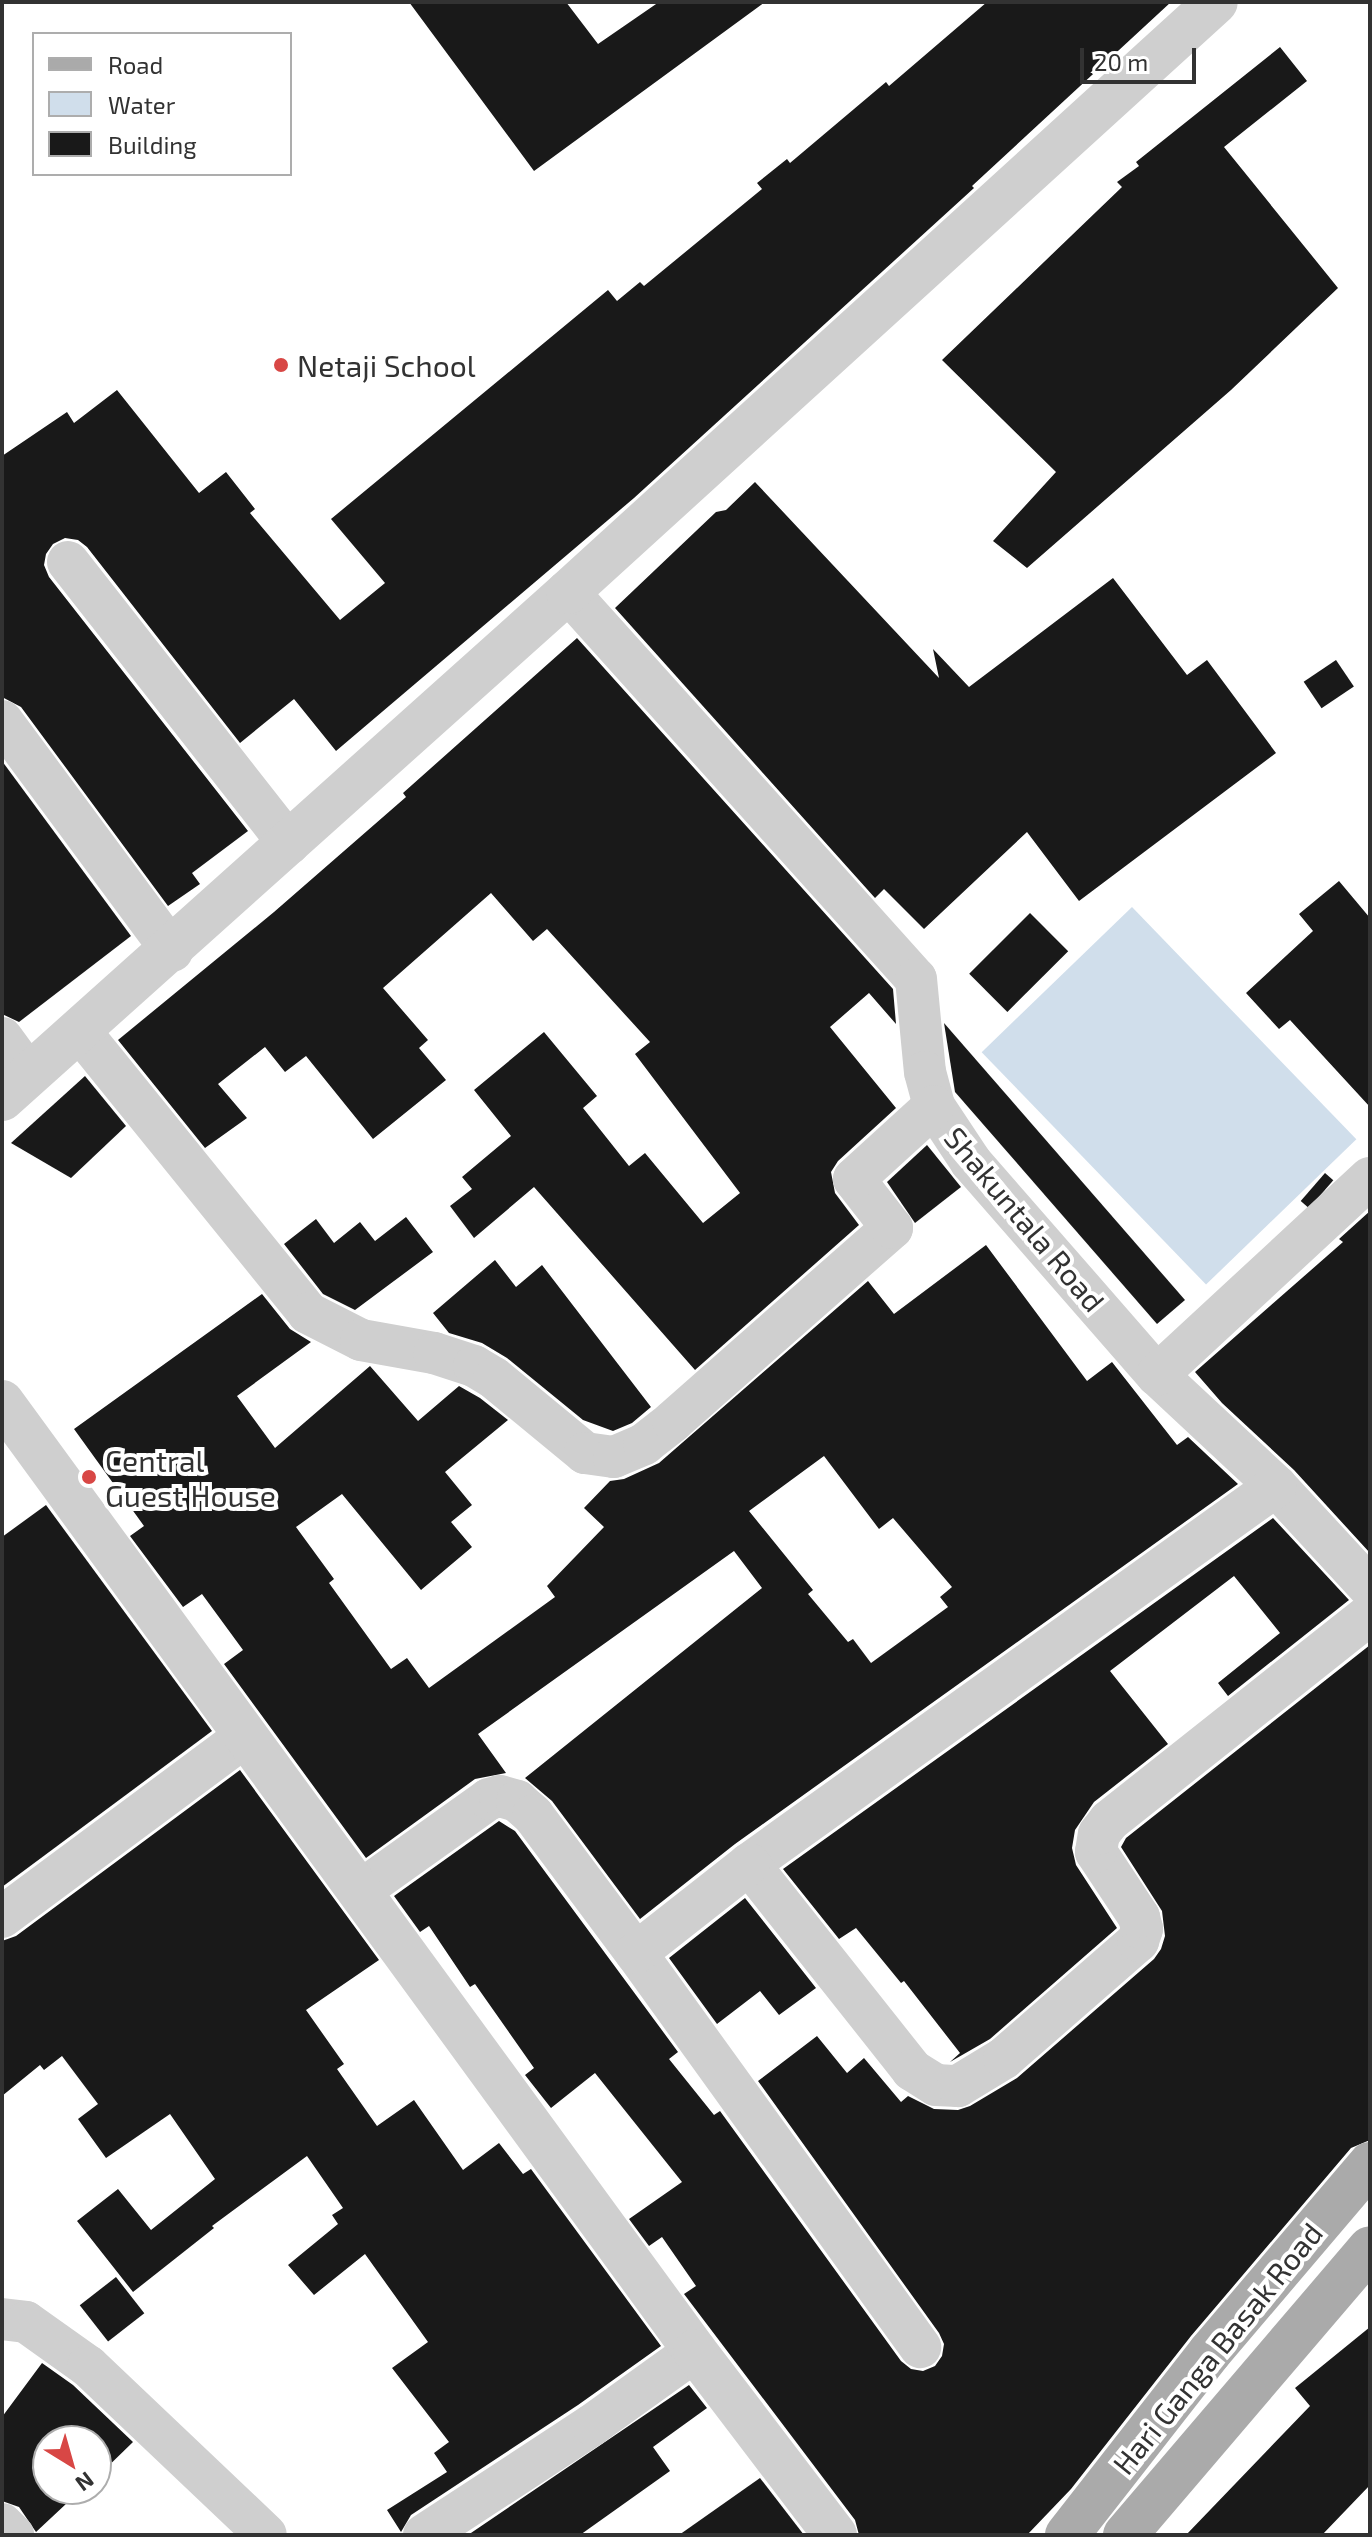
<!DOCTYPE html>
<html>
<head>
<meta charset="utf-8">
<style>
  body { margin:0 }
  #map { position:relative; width:1372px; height:2537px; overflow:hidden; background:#fff; font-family:"Exo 2",sans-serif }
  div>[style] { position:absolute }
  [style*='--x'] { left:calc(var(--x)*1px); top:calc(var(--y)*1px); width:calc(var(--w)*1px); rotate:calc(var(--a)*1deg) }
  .water>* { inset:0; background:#d0deeb; transform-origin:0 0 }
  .building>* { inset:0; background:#191919; transform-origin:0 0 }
  .minor>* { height:42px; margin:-21px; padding:0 21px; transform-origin:21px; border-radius:21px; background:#cfcfcf }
  .tertiary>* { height:44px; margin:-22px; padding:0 22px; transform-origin:22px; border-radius:22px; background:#cfcfcf }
  .primary>* { height:44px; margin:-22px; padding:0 22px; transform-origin:22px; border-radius:22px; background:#aaa }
  .dots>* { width:22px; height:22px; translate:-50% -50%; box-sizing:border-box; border:4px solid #fff; border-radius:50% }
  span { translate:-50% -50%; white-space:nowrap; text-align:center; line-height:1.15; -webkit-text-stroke:8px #fff; paint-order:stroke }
  .poi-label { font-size:30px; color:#323232 }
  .left { translate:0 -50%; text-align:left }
  .street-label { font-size:30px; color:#323232 }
  .frame { position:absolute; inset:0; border:4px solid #323232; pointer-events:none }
  .legend { position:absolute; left:32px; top:32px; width:260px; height:144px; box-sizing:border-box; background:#fff; border:2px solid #adadad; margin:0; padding:10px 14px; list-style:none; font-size:24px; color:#323232 }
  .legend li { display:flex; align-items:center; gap:16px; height:40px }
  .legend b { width:40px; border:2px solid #adadad }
  .north { position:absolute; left:32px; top:2425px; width:80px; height:80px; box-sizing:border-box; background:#fff; border:2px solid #adadad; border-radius:50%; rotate:143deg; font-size:22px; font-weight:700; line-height:32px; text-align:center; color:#323232 }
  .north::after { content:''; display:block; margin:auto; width:28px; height:36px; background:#d84745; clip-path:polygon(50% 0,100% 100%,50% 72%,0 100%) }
  .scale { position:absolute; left:1080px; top:48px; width:116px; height:36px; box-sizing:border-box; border:4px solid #323232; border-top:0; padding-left:10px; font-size:24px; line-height:28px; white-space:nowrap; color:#323232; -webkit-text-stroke:6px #fff; paint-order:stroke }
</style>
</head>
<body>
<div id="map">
  <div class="water">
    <i style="left:1132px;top:907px;width:323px;height:209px;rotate:46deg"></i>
  </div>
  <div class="building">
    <i style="clip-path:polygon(409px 2px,566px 2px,598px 44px,659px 2px,765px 2px,534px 171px)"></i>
    <i style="clip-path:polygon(987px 2px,1171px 2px,972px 186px,974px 188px,634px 498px,336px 751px,294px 699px,240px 743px,87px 547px,78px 540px,65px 538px,53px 544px,46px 554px,44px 565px,49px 577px,248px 831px,192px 873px,200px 884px,168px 906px,21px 707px,2px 697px,2px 456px,67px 412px,74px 423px,117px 390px,199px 493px,226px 472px,255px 509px,250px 513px,340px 620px,385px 583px,331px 519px,608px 290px,617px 301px,640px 282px,644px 286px,762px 189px,757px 183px,787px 159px,790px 163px,886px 82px,889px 86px)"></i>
    <i style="clip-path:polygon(1280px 47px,1307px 81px,1224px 147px,1338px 288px,1231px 390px,1027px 568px,993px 541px,1056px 472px,942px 360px,1122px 187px,1117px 182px,1139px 166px,1136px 162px)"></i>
    <i style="clip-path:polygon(755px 482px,939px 678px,933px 649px,969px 687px,1113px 578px,1187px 675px,1207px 660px,1276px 753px,1079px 901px,1027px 832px,924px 929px,884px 889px,875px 898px,615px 608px,716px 512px,726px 510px)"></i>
    <i style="clip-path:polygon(577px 638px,893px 989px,896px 1024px,869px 993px,830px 1027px,896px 1108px,838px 1161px,831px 1172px,835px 1193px,859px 1225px,695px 1370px,534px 1187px,474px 1238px,450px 1206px,472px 1189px,462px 1177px,511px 1136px,474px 1090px,544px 1032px,597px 1096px,583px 1108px,629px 1166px,645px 1153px,703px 1223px,740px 1193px,635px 1054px,650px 1042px,547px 929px,533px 941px,491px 893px,383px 988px,428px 1040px,419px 1048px,446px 1080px,373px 1139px,306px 1056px,285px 1072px,265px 1047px,218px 1084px,247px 1118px,205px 1148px,118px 1040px,274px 912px,406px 797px,403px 793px)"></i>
    <i style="left:1336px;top:660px;width:32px;height:39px;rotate:56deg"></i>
    <i style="clip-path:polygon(2px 761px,131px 936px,19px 1022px,2px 1014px)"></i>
    <i style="clip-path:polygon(1339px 881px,1370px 918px,1370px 1107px,1290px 1020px,1279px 1029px,1246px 993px,1313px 931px,1299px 914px)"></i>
    <i style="left:1030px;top:913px;width:54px;height:86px;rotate:45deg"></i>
    <i style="clip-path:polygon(944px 1023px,1185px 1300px,1157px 1324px,955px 1092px)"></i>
    <i style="clip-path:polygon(85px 1076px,126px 1126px,71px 1178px,11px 1143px)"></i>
    <i style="clip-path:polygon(927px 1145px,961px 1187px,915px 1223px,887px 1182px)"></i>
    <i style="left:1325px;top:1173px;width:11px;height:37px;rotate:41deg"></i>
    <i style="clip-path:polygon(1370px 1211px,1370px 1553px,1294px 1470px,1222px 1403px,1195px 1372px,1343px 1242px,1339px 1239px)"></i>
    <i style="clip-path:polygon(406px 1217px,433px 1252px,355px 1310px,323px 1294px,284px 1244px,316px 1219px,334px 1243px,360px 1222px,375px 1241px)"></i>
    <i style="clip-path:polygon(evenodd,986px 1245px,1087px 1381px,1112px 1362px,1177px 1445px,1188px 1437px,1238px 1484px,735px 1844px,640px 1919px,552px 1801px,525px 1778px,762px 1588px,734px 1551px,478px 1734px,506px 1773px,475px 1779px,366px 1858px,224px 1664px,243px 1650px,202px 1594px,183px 1607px,130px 1536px,144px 1526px,74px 1429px,262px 1294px,290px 1329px,311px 1342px,237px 1396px,275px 1448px,370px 1366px,418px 1421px,459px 1386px,480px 1398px,508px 1420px,445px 1472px,472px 1505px,451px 1522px,472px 1547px,421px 1590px,342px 1494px,296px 1527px,334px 1579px,329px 1583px,391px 1669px,407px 1658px,429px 1688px,555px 1597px,547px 1586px,604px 1527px,584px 1508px,610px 1481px,624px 1479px,659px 1463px,868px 1281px,894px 1314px,986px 1245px,824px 1456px,879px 1529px,893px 1518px,952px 1587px,940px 1597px,948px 1607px,871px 1663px,853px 1639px,848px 1642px,808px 1594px,813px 1590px,749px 1511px,824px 1456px)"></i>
    <i style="clip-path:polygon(495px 1260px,516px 1287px,542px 1265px,651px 1407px,632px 1423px,613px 1431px,583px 1420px,507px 1358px,482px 1343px,449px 1333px,433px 1313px)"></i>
    <i style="clip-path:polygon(46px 1505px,212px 1731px,2px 1887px,2px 1537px)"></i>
    <i style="clip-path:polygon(1273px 1518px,1349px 1600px,1228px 1696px,1218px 1683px,1280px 1633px,1234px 1576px,1110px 1671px,1168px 1744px,1094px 1802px,1075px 1830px,1072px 1848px,1076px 1865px,1117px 1928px,990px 2039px,950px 2062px,960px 2053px,904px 1981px,901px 1983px,856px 1928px,839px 1939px,783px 1869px)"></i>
    <i style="clip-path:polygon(1370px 1645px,1370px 2140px,1351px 2148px,1191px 2336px,1071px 2489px,1027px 2535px,859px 2535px,855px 2520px,684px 2294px,696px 2286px,662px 2237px,649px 2246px,629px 2219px,682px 2182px,595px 2073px,551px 2108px,525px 2075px,534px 2068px,475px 1984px,470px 1987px,429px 1926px,420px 1932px,394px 1896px,499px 1821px,515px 1831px,678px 2052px,669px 2059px,714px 2115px,720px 2111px,901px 2361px,911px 2369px,923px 2371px,935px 2366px,942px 2356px,944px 2344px,939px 2333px,758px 2081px,817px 2036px,847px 2073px,864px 2058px,901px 2102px,908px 2096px,934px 2109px,958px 2110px,970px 2106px,1017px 2078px,1154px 1959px,1161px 1949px,1165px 1936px,1162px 1911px,1121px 1847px,1126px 1838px)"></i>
    <i style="clip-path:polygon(240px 1770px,379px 1960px,306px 2010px,344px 2064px,337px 2069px,377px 2126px,414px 2100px,463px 2170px,499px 2143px,523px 2174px,531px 2169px,661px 2346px,578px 2405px,411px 2515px,401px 2532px,387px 2510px,447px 2472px,434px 2453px,449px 2442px,392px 2368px,428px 2342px,365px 2254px,314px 2295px,288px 2265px,338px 2224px,332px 2215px,343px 2208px,307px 2156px,212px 2226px,214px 2228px,133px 2292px,77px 2221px,118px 2189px,151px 2230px,215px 2179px,170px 2114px,106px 2158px,78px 2119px,98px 2104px,62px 2056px,44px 2070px,40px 2065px,2px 2096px,2px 1941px,16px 1936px)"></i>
    <i style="clip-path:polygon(745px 1898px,816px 1988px,779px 2015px,760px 1991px,717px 2024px,669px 1958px)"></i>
    <i style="left:116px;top:2277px;width:46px;height:46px;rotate:52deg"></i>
    <i style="clip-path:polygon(1370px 2327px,1370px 2485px,1322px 2535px,1186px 2535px,1310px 2406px,1295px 2388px)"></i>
    <i style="clip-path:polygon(42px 2363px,73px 2385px,133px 2442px,96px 2478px,96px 2441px,48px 2441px,48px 2489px,82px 2489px,36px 2532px,19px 2507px,2px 2501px,2px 2417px)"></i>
    <i style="clip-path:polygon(689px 2385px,707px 2408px,653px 2447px,670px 2471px,580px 2535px,468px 2535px)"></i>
    <i style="clip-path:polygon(760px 2478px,804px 2535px,679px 2535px)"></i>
  </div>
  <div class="minor">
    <i style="--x:68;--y:562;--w:358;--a:51.9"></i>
    <i style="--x:568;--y:592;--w:520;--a:48.04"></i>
    <i style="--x:916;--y:979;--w:93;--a:84.5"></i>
    <i style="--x:925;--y:1072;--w:35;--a:75"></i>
    <i style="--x:934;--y:1106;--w:67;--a:56.5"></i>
    <i style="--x:971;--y:1162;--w:283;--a:48.9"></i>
    <i style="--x:1157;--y:1375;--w:163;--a:43"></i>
    <i style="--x:1276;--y:1486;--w:139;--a:47.3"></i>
    <i style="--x:2;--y:721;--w:286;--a:53.5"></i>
    <i style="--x:79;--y:1030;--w:364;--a:51"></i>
    <i style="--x:308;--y:1313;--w:59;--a:27"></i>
    <i style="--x:361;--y:1340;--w:74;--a:10.1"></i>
    <i style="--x:434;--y:1353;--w:42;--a:18"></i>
    <i style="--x:474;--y:1366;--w:23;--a:31"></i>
    <i style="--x:494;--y:1378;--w:118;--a:39.5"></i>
    <i style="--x:585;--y:1453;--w:29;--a:8"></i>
    <i style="--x:614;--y:1457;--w:33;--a:-23"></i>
    <i style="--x:644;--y:1444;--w:37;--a:-38"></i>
    <i style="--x:673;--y:1421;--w:292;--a:-41.4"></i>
    <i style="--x:892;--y:1228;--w:62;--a:-127.8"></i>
    <i style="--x:854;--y:1179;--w:108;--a:-42.4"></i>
    <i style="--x:2;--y:1038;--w:46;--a:53.9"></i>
    <i style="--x:1157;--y:1375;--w:290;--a:-42.8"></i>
    <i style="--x:1276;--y:1486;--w:649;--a:144.35"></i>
    <i style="--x:749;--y:1864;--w:263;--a:51.6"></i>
    <i style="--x:912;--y:2070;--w:28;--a:32"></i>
    <i style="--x:936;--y:2085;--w:22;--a:3"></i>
    <i style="--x:958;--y:2086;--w:54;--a:-31.3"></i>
    <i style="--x:1004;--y:2058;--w:178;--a:-41.1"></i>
    <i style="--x:1138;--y:1941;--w:13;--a:-72"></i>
    <i style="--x:1142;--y:1929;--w:12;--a:-104"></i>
    <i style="--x:1139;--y:1917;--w:78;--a:-123.5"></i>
    <i style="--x:1096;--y:1852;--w:18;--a:-81"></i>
    <i style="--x:1099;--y:1834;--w:16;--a:-52"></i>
    <i style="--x:1109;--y:1821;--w:333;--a:-38.4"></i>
    <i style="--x:360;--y:1891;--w:158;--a:-35.5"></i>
    <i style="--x:489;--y:1799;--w:11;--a:-15"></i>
    <i style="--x:500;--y:1796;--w:18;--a:16"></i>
    <i style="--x:517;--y:1801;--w:21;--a:41"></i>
    <i style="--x:533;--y:1815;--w:172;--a:53.3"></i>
    <i style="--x:636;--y:1953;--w:486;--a:54.2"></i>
    <i style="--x:2;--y:1917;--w:302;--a:-36.6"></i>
    <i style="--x:636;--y:1953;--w:144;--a:-38.2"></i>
    <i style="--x:2;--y:2319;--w:24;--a:7"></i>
    <i style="--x:26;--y:2322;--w:76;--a:35.4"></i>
    <i style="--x:88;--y:2366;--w:245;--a:43.5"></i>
    <i style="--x:2;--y:2524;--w:16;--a:45"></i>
    <i style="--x:424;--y:2535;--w:201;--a:-33.2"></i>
    <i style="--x:592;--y:2425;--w:127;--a:-35.7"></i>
  </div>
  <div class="tertiary">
    <i style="--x:2;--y:1099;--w:760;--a:-41.85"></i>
    <i style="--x:568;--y:592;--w:876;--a:-42.32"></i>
    <i style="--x:2;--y:1402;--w:1175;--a:53.86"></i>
    <i style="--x:695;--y:2351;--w:231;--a:52.7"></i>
  </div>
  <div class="primary">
    <i style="--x:1067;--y:2535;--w:232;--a:-52"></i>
    <i style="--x:1210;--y:2352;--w:247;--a:-49.6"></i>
    <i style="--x:1125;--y:2535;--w:377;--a:-49.5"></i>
  </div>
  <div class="dots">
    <i style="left:281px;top:365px;background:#d84745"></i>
    <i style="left:89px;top:1477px;background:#d84745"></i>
  </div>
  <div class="poi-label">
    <span class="left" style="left:297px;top:365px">Netaji School</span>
    <span class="left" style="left:105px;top:1477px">Central<br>Guest House</span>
  </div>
  <div class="street-label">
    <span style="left:1025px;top:1219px;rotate:50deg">Shakuntala Road</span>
    <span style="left:1217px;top:2348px;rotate:-51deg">Hari Ganga Basak Road</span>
  </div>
  <div class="frame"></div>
  <ul class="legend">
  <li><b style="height:10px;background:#aaa"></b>Road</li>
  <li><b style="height:22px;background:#d0deeb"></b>Water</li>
  <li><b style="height:22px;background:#191919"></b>Building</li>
  </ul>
  <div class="north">N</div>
  <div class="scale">20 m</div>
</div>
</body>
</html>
